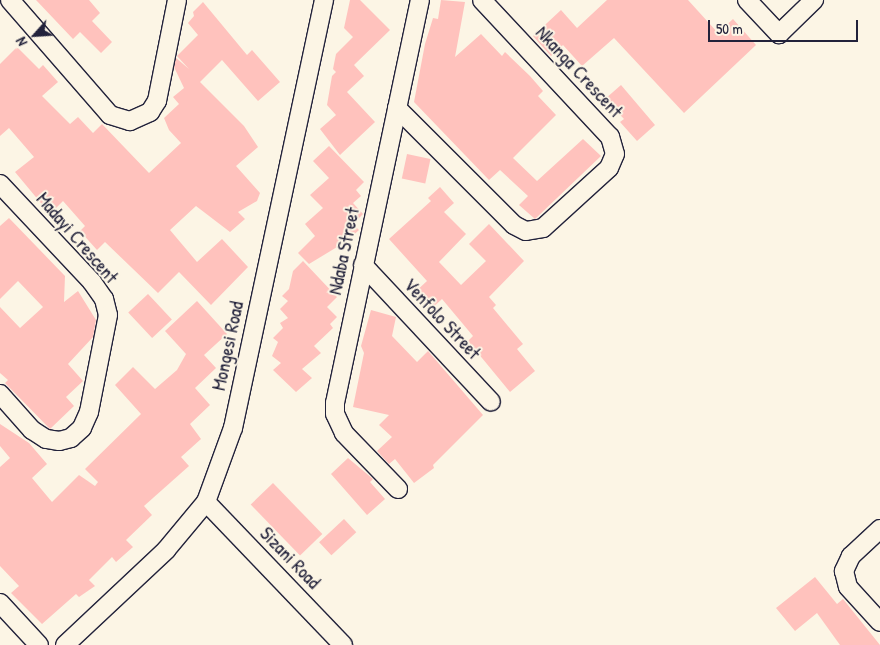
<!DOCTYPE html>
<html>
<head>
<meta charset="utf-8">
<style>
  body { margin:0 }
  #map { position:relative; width:880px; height:645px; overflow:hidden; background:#fcf5e5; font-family:"Patrick Hand",sans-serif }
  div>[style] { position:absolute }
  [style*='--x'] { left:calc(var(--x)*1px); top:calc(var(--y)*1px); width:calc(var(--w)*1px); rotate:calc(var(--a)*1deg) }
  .building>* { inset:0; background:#ffc2bd; transform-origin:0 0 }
  .roads { filter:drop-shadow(1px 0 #22223b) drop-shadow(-1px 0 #22223b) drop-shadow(0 1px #22223b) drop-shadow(0 -1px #22223b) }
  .street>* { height:18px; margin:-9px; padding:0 9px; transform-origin:9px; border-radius:9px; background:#fcf5e5 }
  span { translate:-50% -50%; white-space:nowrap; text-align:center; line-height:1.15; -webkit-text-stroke:4px #fcf5e5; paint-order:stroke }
  .street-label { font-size:19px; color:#22223b }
  .north { position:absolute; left:10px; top:10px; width:50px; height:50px; -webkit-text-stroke:4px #fcf5e5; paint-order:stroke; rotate:244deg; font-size:14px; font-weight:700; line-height:20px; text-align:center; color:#22223b }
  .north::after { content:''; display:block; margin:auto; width:18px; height:22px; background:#22223b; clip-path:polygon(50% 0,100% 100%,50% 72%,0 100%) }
  .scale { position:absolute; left:708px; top:20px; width:150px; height:22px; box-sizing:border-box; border:2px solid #22223b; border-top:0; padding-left:6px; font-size:15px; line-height:18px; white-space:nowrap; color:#22223b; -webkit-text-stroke:4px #fcf5e5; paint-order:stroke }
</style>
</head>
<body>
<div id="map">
  <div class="building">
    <i style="clip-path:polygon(36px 0,89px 0,100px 13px,92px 21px,112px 42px,101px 53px,80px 32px,73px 39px)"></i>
    <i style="clip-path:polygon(350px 0,360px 0,390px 30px,354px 65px,364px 76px,347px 92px,375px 122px,340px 155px,320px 129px,336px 115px,327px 105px,332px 76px,336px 72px,333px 69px,336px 54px,353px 37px,344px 28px)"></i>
    <i style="clip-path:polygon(441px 0,465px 2px,455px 57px,481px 34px,502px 56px,505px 52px,530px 76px,543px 91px,538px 96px,556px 115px,513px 158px,537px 181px,583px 139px,601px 156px,535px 219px,519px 205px,528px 196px,500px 170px,489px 180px,414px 102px,425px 44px,433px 18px,438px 19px)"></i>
    <i style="clip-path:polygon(607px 0,688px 0,718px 33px,733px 19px,756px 45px,684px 113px,614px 38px,582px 66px,563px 45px,551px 56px,533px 36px,561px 10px,577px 28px)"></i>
    <i style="clip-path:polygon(203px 2px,247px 55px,252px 50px,280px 82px,258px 101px,222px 60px,200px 82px,244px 126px,258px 147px,236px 166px,260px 193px,257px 201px,238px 212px,245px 219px,230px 232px,196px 206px,170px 230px,197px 262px,222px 239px,248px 267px,211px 305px,179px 272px,158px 293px,105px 242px,97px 250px,80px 231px,85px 226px,63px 201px,50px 214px,15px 172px,34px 157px,9px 128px,0 136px,0 64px,17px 47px,39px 69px,43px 65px,58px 82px,42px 96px,70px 124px,78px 117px,93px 133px,102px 124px,149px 173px,181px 143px,169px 130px,164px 118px,179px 104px,173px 97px,184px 88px,174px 67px,176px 58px,189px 69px,177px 56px,198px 35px,188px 23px,194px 16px,193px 12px)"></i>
    <i style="clip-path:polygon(621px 85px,655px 125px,637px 141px,620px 122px,624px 119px,605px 99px)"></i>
    <i style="clip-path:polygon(329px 146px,364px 182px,356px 190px,361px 196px,353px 203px,363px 214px,353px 224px,359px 230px,347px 241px,309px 264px,298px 253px,315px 236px,305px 224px,323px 208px,310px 195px,329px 178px,313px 161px)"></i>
    <i style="left:407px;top:154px;width:24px;height:25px;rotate:12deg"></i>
    <i style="clip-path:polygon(440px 187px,454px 203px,444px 212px,466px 234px,439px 262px,461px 285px,486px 261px,469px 244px,489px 224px,524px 261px,489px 297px,496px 305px,493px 308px,523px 344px,517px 349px,535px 371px,510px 392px,468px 341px,473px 336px,442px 299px,430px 310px,414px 293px,427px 281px,389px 239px,431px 201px,428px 198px)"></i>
    <i style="clip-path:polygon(9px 218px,65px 276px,64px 302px,78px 291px,96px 320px,93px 337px,68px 364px,83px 381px,66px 397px,74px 406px,50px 429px,5px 383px,8px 380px,0 373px,0 307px,20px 328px,43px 307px,18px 281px,0 299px,0 226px)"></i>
    <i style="clip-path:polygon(303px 261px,337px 297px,327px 307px,337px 317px,330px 324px,333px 328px,314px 346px,321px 353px,302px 369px,312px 378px,296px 392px,273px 370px,281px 363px,272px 356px,278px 342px,273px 338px,283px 328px,280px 323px,288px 318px,280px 309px,288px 301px,282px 296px,289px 289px,293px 271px)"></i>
    <i style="left:148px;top:294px;width:35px;height:27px;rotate:47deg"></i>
    <i style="clip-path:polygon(197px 301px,227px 334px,204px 355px,216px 368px,195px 388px,210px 405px,190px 424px,201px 439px,181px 457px,189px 466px,144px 506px,152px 515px,126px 540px,133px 547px,116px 562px,112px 557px,89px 580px,95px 586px,79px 597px,76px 594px,42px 624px,11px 593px,19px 586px,0 566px,0 467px,10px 458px,0 446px,0 424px,29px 443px,47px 464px,32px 478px,52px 502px,79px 475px,95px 486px,98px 482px,85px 469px,141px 414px,115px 385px,133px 367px,155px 389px,177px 370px,186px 354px,165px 331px)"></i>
    <i style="clip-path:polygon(371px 310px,396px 317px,392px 336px,417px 362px,428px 351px,483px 415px,433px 465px,434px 468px,414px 483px,395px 459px,389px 464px,377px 451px,392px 437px,379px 425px,389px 415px,353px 407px,364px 353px,361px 346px)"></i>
    <i style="clip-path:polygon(348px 458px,373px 479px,370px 482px,385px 499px,367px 515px,331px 474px)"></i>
    <i style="left:273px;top:483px;width:71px;height:31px;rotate:46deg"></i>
    <i style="left:344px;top:519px;width:18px;height:34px;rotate:47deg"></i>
    <i style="clip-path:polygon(815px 577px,837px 604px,843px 599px,880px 645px,840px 645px,817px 613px,795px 631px,776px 608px)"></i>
  </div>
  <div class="roads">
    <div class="street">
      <i style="--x:10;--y:0;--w:152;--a:49"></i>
      <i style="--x:110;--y:115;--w:21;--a:17"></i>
      <i style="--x:130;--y:121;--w:22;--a:-24"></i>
      <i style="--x:150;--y:112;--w:13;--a:-58"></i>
      <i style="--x:157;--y:101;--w:103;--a:-78.8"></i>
      <i style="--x:747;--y:0;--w:47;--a:46.7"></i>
      <i style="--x:779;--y:34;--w:49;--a:-44.2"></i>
      <i style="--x:397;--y:108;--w:165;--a:45"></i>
      <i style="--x:514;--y:225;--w:13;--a:27"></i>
      <i style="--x:526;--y:231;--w:17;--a:-10"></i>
      <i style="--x:543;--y:228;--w:89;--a:-42.3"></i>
      <i style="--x:609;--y:168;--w:15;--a:-67"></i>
      <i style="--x:615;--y:154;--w:18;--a:-106"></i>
      <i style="--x:610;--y:137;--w:187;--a:-133.1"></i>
      <i style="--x:0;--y:184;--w:134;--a:46.8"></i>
      <i style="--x:92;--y:282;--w:21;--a:55"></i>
      <i style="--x:104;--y:299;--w:16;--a:76"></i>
      <i style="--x:108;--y:315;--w:99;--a:101.1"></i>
      <i style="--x:89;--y:412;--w:17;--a:114"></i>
      <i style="--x:82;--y:428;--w:15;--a:138"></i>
      <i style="--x:71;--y:438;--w:12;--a:166"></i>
      <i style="--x:59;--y:441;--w:13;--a:-171"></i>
      <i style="--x:46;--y:439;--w:17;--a:-147"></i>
      <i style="--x:32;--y:430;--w:48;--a:-131.6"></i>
      <i style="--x:363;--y:265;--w:187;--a:46.9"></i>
      <i style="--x:398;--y:489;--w:78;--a:-134"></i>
      <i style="--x:344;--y:433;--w:21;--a:-115"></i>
      <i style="--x:335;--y:414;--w:11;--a:-90"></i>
      <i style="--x:335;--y:403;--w:412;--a:-78.1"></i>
      <i style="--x:206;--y:502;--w:198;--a:46.2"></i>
      <i style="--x:880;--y:529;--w:40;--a:137"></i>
      <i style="--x:851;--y:556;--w:17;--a:115"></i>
      <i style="--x:844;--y:571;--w:16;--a:76"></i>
      <i style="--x:848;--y:587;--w:47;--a:47.6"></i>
      <i style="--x:0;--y:603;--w:57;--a:47.1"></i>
      <i style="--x:65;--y:645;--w:139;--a:-43.2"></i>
      <i style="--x:166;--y:550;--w:62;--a:-50.2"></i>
      <i style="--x:206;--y:502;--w:79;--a:-70"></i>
      <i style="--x:233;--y:428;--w:438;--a:-78"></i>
    </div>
  </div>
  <div class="street-label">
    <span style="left:579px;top:72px;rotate:47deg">Nkanga Crescent</span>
    <span style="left:77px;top:238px;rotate:49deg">Madayi Crescent</span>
    <span style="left:344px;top:251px;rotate:-78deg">Ndaba Street</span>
    <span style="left:442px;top:319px;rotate:47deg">Venfolo Street</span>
    <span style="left:228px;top:346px;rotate:-78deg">Mongesi Road</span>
    <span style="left:290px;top:558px;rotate:46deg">Sizani Road</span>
  </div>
  <div class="north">N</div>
  <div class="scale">50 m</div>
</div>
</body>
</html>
